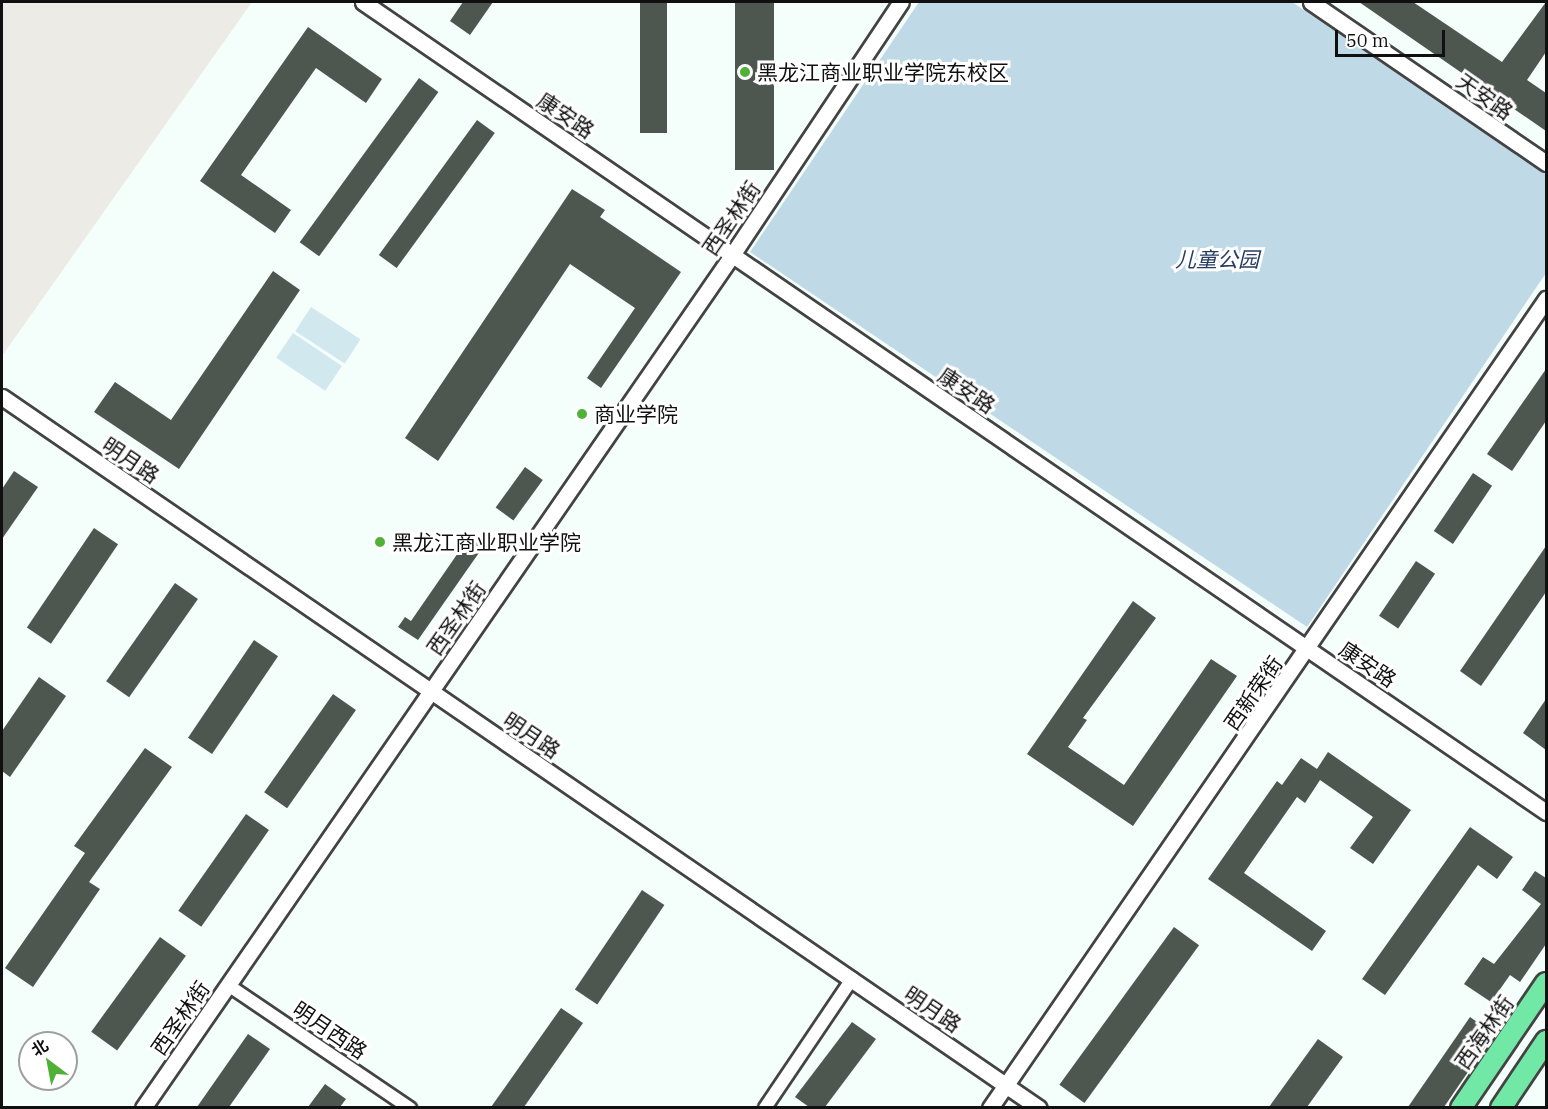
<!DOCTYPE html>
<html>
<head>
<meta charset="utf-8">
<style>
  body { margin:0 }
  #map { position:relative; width:1548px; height:1109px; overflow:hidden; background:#f4fefa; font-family:"IBM Plex Serif","Noto Sans SC",serif }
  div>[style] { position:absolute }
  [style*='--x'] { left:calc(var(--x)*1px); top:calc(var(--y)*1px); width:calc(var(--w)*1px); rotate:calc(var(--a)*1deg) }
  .industrial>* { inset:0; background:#edebe6 }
  .green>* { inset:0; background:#c0d9e6 }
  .pitch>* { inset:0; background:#d1e8ee; transform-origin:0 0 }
  .building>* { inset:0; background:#4d5750; transform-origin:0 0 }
  .roads { filter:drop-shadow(2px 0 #434343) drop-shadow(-2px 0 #434343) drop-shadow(0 2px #434343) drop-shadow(0 -2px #434343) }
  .minor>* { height:12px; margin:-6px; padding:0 6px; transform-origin:6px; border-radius:6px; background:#fff }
  .tertiary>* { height:15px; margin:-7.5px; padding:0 7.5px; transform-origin:7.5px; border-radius:7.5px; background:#fff }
  .trunk>* { height:20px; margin:-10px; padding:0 10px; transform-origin:10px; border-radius:10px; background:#72e8a6 }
  .dots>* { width:16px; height:16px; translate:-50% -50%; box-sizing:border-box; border:3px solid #fff; border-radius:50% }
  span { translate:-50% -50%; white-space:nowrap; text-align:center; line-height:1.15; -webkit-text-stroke:6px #fff; paint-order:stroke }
  .poi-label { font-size:21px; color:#101010 }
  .left { translate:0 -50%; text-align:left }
  .street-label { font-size:21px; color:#101010 }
  .park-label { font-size:21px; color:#263c61; font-style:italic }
  .frame { position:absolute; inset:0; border:3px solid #101010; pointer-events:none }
  .north { position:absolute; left:18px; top:1031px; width:60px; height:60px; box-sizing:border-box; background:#fff; border:2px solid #9f9f9f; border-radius:50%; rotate:328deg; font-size:16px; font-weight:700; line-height:24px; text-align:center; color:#101010 }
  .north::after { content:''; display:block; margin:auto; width:21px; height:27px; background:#4fb236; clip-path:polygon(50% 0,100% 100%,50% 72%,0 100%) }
  .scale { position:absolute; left:1335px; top:30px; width:110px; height:27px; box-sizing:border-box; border:3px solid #101010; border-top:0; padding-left:8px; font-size:18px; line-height:21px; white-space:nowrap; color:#101010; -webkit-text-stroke:4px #fff; paint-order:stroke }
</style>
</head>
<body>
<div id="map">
  <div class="industrial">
    <i style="clip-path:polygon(2px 2px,252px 2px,2px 356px)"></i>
  </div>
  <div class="green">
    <i style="clip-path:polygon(919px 2px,1292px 2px,1546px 173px,1546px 273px,1307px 627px,750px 252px)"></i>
  </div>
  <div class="pitch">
    <i style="left:311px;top:307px;width:59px;height:29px;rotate:33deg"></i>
    <i style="left:293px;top:333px;width:59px;height:30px;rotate:34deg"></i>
  </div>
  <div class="building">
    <i style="clip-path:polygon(463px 2px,493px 2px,470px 35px,450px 21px)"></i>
    <i style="left:640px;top:2px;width:27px;height:131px"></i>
    <i style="left:735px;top:2px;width:39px;height:168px"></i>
    <i style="clip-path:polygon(1359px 2px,1413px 2px,1502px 62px,1546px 2px,1546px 52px,1527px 80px,1546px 93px,1546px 131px)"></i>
    <i style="clip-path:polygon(308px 27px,382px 79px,366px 103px,316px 68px,241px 175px,291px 210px,275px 233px,200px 181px)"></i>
    <i style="left:419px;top:78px;width:24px;height:203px;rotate:36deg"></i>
    <i style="left:477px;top:120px;width:22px;height:167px;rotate:36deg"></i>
    <i style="clip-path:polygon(572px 189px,605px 210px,600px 217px,681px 272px,601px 388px,587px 378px,635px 308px,570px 264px,438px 461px,405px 438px)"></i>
    <i style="clip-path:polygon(273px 271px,300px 290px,179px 469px,94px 412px,115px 382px,171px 420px)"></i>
    <i style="clip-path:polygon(1546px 369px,1546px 421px,1512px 471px,1487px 454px)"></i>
    <i style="left:525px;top:467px;width:22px;height:50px;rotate:36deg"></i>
    <i style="clip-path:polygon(14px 471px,38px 487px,2px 539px,2px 489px)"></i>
    <i style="left:1473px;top:473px;width:23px;height:70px;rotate:34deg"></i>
    <i style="left:94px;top:528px;width:29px;height:120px;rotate:34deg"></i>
    <i style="clip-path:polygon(469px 537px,483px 547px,418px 640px,398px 627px,405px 617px,411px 621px)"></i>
    <i style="clip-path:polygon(1546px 546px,1546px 592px,1481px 686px,1460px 671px)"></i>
    <i style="left:1416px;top:561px;width:23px;height:66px;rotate:34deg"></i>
    <i style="left:175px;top:583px;width:28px;height:120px;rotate:35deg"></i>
    <i style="clip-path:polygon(1133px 601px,1156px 618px,1083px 718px,1087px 720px,1068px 747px,1124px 785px,1211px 659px,1237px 676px,1133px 826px,1027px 754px)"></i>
    <i style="left:254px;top:640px;width:29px;height:118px;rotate:34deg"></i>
    <i style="clip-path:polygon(39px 677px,66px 696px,10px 777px,2px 771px,2px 731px)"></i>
    <i style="left:333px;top:694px;width:28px;height:120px;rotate:35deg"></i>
    <i style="clip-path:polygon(1546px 699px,1546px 750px,1523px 733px)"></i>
    <i style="clip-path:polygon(145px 748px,172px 767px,89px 882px,100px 889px,33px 987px,5px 968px,85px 853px,74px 846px)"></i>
    <i style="clip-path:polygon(1328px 752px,1411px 810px,1373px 864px,1350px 848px,1373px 817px,1320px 780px,1305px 803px,1297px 797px,1244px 873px,1326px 931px,1312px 951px,1208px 879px,1277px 781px,1282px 785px,1301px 758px,1317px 769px)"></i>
    <i style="left:246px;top:814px;width:28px;height:118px;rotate:35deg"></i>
    <i style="clip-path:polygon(1470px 827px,1513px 857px,1497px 879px,1478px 865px,1385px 995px,1362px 979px)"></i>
    <i style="clip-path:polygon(1535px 871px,1546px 878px,1546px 944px,1520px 982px,1510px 975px,1491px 1002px,1464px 984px,1483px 957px,1494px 964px,1541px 904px,1522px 890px)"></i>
    <i style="left:642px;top:890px;width:27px;height:120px;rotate:34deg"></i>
    <i style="left:1174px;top:927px;width:31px;height:195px;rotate:36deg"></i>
    <i style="left:160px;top:937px;width:32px;height:117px;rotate:36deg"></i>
    <i style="clip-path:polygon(561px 1008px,583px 1023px,524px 1107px,491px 1107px)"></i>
    <i style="clip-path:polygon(1470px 1017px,1494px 1034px,1444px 1107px,1408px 1107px)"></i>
    <i style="clip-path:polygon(852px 1022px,876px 1039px,825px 1107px,809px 1107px,795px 1097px)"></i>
    <i style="clip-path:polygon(248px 1034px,270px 1049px,229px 1107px,197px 1107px)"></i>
    <i style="clip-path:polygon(1318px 1039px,1343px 1057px,1307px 1107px,1269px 1107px)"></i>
    <i style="clip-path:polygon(325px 1084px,346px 1099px,340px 1107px,308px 1107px)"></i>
  </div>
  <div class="roads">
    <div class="minor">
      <i style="--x:228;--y:985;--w:220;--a:34.1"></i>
      <i style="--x:765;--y:1108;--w:156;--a:-56"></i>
    </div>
    <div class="tertiary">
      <i style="--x:363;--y:2;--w:1434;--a:34.4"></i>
      <i style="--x:1311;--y:2;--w:285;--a:34.4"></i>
      <i style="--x:2;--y:397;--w:1257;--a:34.44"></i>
      <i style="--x:143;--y:1108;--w:1037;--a:-55.37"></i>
      <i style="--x:732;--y:255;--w:304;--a:-56.3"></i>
      <i style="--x:990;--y:1108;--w:982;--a:-55.5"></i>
    </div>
    <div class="trunk">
      <i style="--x:1461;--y:1108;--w:151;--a:-55.8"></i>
      <i style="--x:1501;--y:1108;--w:81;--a:-56.1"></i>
    </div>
  </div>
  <div class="dots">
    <i style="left:745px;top:72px;background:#4fb236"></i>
    <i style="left:582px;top:414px;background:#4fb236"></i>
    <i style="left:380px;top:542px;background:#4fb236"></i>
  </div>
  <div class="poi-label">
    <span class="left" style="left:757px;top:72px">黑龙江商业职业学院东校区</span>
    <span class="left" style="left:594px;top:414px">商业学院</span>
    <span class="left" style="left:392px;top:542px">黑龙江商业职业学院</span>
  </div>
  <div class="street-label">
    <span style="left:1485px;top:96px;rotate:35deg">天安路</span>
    <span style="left:566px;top:115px;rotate:34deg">康安路</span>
    <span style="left:731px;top:218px;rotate:-56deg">西圣林街</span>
    <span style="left:967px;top:390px;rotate:34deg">康安路</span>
    <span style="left:131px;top:460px;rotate:34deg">明月路</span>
    <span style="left:456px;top:618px;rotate:-55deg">西圣林街</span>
    <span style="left:1368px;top:664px;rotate:34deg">康安路</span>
    <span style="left:1253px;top:693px;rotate:-55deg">西新荣街</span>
    <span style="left:532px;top:735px;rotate:34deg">明月路</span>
    <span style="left:933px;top:1009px;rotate:34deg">明月路</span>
    <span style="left:180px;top:1018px;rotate:-55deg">西圣林街</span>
    <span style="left:330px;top:1030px;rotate:34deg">明月西路</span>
    <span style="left:1484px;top:1032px;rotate:-55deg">西海林街</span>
  </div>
  <div class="park-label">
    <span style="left:1217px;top:259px">儿童公园</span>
  </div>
  <div class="frame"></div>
  <div class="north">北</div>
  <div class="scale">50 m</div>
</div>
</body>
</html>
